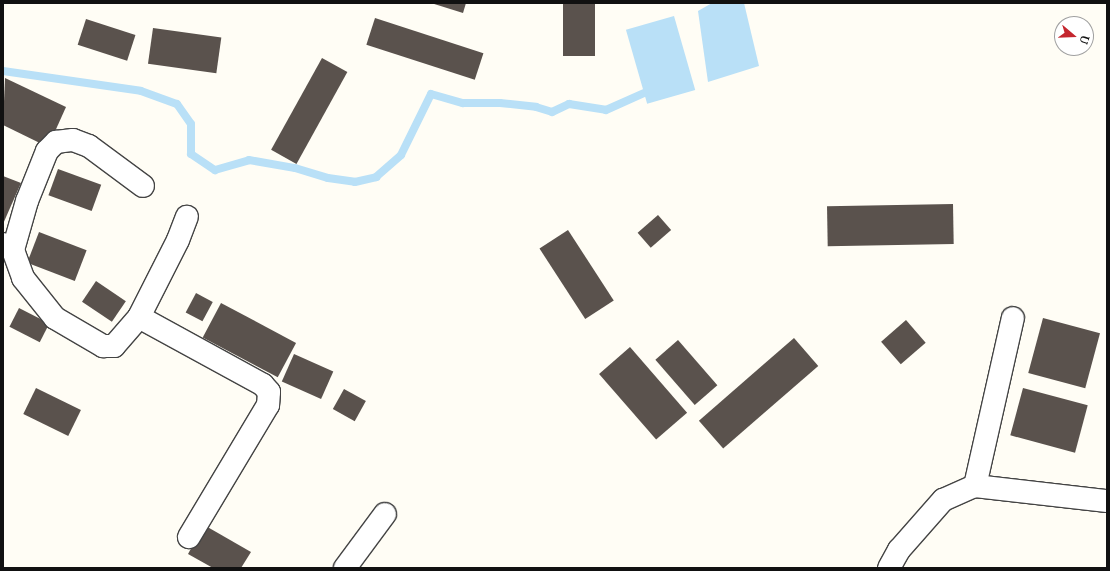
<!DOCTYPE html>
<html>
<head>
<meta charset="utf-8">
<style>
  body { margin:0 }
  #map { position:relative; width:1110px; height:571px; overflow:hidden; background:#fffdf5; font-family:Merriweather,serif }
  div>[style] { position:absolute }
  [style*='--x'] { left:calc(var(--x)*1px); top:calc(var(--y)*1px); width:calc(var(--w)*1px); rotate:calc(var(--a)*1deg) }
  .water>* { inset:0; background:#b9e0f7; transform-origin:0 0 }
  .stream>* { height:8px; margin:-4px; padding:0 4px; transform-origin:4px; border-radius:4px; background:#b9e0f7 }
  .building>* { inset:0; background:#5a524d; transform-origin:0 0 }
  .roads { filter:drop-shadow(1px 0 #444) drop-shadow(-1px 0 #444) drop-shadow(0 1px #444) drop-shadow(0 -1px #444) }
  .street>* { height:22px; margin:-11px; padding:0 11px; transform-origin:11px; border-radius:11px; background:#fff }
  span { translate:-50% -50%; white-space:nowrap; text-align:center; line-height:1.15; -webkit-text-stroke:4px #fff; paint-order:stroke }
  .frame { position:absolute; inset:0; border:4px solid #111; pointer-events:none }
  .north { position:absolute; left:1054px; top:16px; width:40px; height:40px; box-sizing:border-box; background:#fff; border:1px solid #a0a0a0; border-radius:50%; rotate:109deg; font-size:11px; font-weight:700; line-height:16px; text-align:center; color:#111 }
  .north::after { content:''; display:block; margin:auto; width:14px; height:18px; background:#c4262e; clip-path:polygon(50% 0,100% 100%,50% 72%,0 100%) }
</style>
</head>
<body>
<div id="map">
  <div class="water">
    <i style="clip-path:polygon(712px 3px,744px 3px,759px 66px,708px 82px,698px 11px)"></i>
    <i style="left:674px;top:16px;width:77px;height:50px;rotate:74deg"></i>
  </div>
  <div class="stream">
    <i style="--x:3;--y:71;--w:139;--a:8.2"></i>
    <i style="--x:141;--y:91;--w:38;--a:20"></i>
    <i style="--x:177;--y:104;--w:24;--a:55"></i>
    <i style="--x:191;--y:124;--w:30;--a:90"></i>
    <i style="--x:191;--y:154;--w:29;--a:34"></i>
    <i style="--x:215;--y:170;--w:35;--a:-16"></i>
    <i style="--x:249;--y:160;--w:47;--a:9.9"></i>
    <i style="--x:295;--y:168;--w:34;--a:17"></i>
    <i style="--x:328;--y:178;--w:27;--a:8"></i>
    <i style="--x:355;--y:182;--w:22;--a:-13"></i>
    <i style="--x:376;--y:177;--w:33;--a:-41"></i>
    <i style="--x:401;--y:155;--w:68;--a:-63.8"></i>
    <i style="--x:431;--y:94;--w:33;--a:16"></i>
    <i style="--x:463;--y:103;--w:37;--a:0"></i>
    <i style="--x:500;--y:103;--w:36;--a:6"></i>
    <i style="--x:536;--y:107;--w:17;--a:17"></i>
    <i style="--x:552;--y:112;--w:19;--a:-25"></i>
    <i style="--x:569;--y:104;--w:37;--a:9"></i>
    <i style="--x:606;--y:110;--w:42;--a:-24.1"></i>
  </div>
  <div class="building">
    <i style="clip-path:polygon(431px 3px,466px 3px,463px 13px)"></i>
    <i style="left:563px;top:3px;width:32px;height:53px"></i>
    <i style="left:375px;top:18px;width:114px;height:28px;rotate:18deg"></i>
    <i style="left:86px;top:19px;width:52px;height:27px;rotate:18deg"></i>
    <i style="left:153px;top:28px;width:69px;height:36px;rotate:8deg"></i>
    <i style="left:322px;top:58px;width:29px;height:105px;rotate:29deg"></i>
    <i style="clip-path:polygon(5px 78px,66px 107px,48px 147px,3px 125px)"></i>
    <i style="left:58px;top:169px;width:46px;height:28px;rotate:20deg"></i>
    <i style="clip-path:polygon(3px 176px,21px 183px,3px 224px)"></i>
    <i style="left:953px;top:204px;width:40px;height:126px;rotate:89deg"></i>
    <i style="left:658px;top:215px;width:20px;height:27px;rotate:49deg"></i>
    <i style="left:568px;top:230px;width:84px;height:34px;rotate:57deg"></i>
    <i style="left:39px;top:232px;width:51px;height:33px;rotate:21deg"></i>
    <i style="left:96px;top:281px;width:36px;height:25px;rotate:34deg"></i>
    <i style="left:196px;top:293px;width:19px;height:22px;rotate:28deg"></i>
    <i style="left:221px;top:303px;width:85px;height:39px;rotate:28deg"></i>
    <i style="left:19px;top:308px;width:34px;height:21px;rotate:27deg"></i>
    <i style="left:1043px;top:318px;width:59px;height:57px;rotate:15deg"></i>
    <i style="left:906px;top:320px;width:30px;height:33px;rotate:49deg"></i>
    <i style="left:794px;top:338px;width:37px;height:126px;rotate:49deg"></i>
    <i style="left:678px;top:340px;width:60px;height:30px;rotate:49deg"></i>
    <i style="left:630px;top:347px;width:87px;height:41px;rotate:49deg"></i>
    <i style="left:294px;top:354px;width:43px;height:30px;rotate:24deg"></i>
    <i style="left:36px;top:388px;width:50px;height:29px;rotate:26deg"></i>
    <i style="left:1023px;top:388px;width:67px;height:49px;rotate:15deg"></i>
    <i style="left:344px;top:389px;width:25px;height:23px;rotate:29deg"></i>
    <i style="clip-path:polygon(204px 525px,251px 552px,241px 568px,213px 568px,188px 554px)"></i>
  </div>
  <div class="roads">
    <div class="street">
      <i style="--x:3;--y:244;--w:12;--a:31"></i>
      <i style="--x:13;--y:250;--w:30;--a:70"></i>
      <i style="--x:23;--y:278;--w:51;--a:51.3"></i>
      <i style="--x:55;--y:318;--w:56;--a:30.3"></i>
      <i style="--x:103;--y:346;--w:11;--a:0"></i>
      <i style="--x:114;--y:346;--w:38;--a:-49"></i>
      <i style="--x:139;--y:317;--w:86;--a:-63.1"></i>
      <i style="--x:178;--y:240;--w:25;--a:-69"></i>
      <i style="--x:13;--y:250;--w:51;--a:-74.1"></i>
      <i style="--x:27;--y:201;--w:54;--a:-68.2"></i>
      <i style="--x:47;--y:151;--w:13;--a:-45"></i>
      <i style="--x:56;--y:142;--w:17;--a:-7"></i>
      <i style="--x:73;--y:140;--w:17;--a:21"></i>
      <i style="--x:89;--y:146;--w:67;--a:36.5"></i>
      <i style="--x:139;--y:317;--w:141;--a:28.7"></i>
      <i style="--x:263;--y:385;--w:9;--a:49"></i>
      <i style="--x:269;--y:392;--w:13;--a:94"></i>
      <i style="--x:268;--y:405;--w:154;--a:120.9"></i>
      <i style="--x:975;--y:486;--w:172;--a:-77.3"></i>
      <i style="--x:345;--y:568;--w:67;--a:-53.5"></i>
      <i style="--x:889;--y:568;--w:21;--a:-61"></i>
      <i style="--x:899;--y:550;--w:67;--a:-48.7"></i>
      <i style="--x:943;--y:500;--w:35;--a:-24"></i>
      <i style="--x:975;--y:486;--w:133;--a:6.5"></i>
    </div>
  </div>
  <div class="frame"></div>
  <div class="north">U</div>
</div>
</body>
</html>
